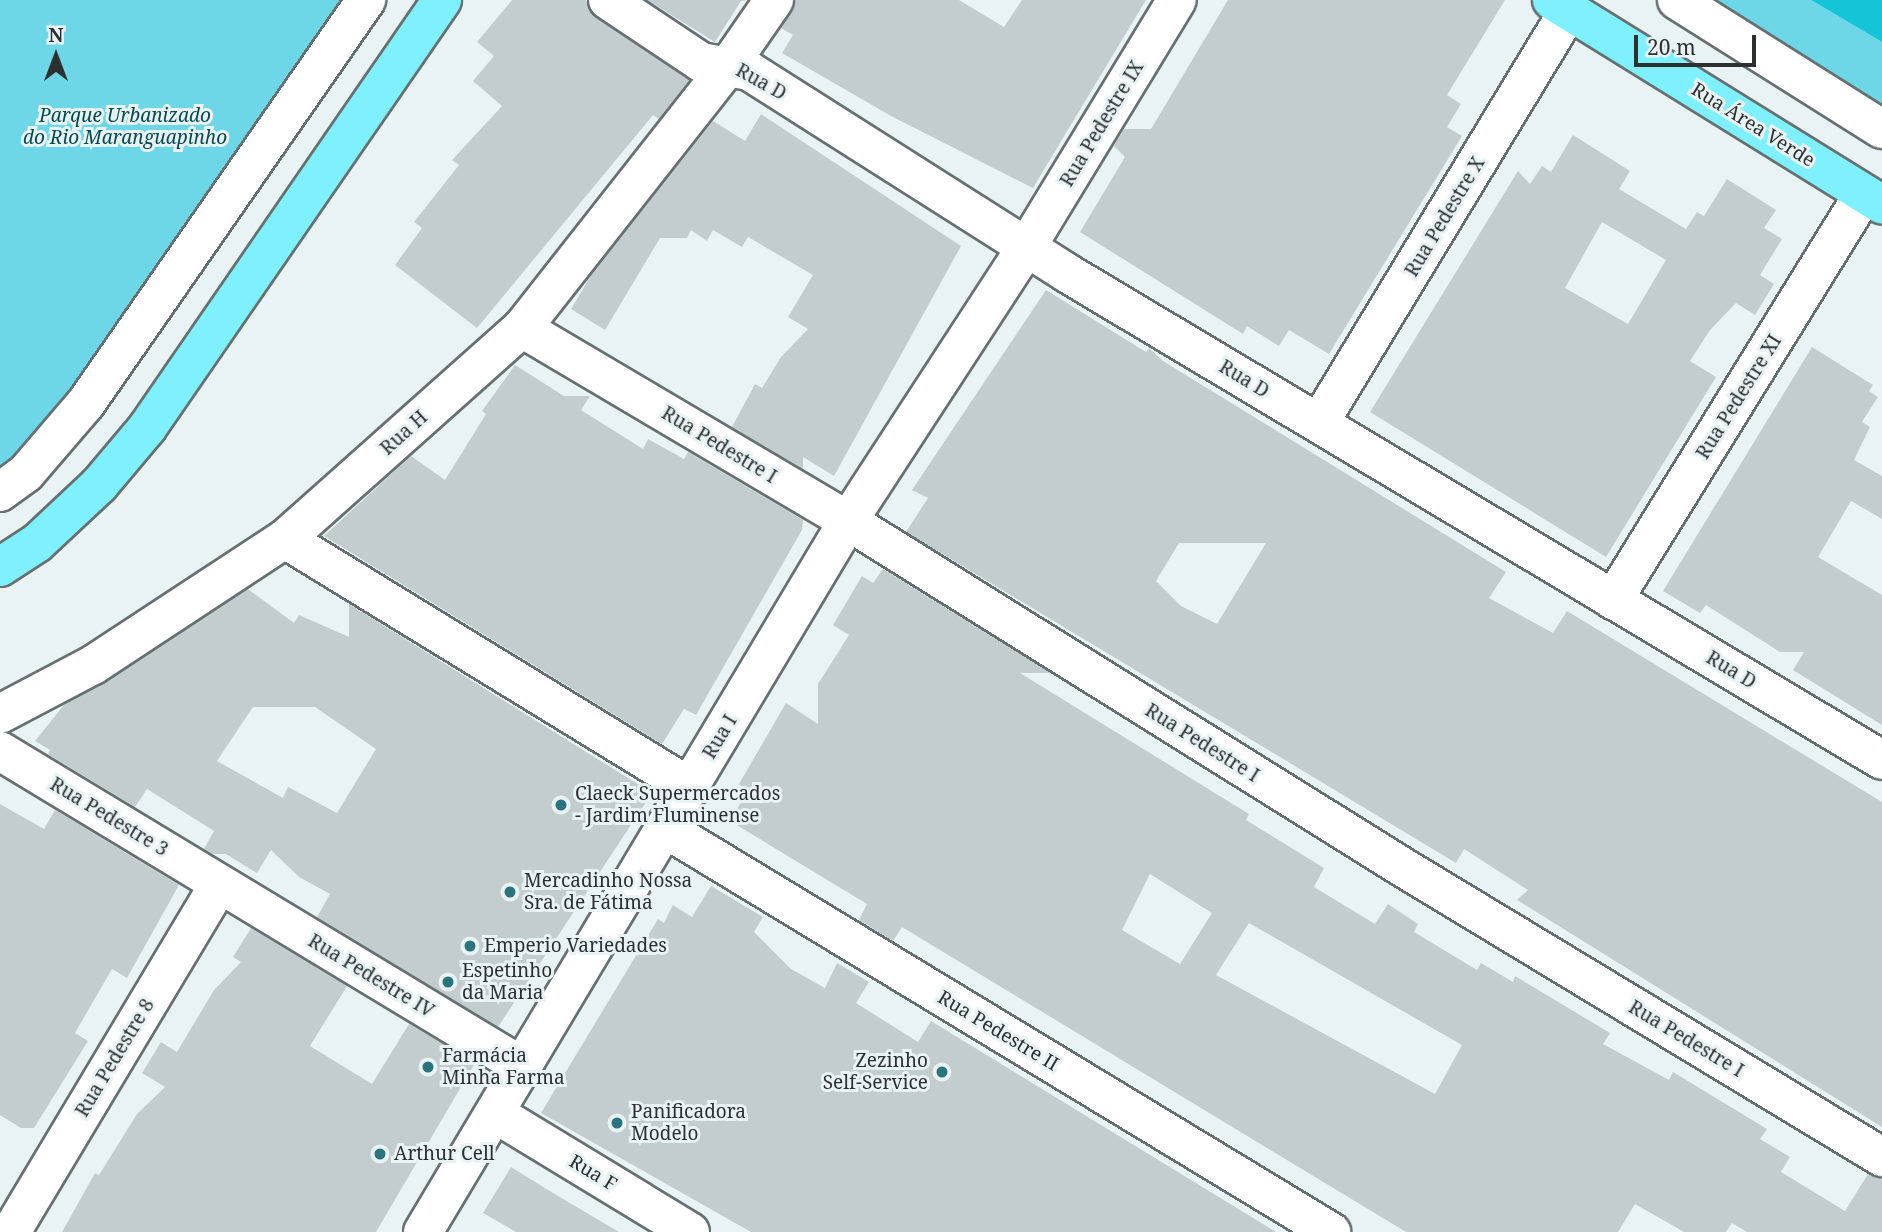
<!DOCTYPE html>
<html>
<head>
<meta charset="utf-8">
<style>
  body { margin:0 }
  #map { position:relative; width:1882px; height:1232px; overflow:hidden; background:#e9f3f4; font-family:"Noto Serif",serif }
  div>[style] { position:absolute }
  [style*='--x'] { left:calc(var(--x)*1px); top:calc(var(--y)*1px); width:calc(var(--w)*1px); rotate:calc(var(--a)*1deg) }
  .green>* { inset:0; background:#6ed7e7 }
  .water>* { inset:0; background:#15c4d7 }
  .building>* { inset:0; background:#c4cdce }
  .roads { filter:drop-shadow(2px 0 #677071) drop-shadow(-2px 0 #677071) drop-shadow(0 2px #677071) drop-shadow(0 -2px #677071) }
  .minor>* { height:38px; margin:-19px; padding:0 19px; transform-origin:19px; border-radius:19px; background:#fff }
  .major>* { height:38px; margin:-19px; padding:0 19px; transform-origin:19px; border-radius:19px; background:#7ff1fe }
  .dots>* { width:19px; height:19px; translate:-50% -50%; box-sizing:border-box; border:4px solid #e9f3f4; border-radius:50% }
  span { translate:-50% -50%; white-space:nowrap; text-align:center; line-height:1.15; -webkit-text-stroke:6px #e9f3f4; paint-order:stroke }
  .street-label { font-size:19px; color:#2d3031 }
  .park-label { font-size:19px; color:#044a52; font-style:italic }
  .poi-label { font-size:19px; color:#2d3031 }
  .left { translate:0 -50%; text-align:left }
  .right { translate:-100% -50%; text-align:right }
  .north { position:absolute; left:21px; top:21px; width:70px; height:70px; -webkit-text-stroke:5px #e9f3f4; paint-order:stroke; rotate:0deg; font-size:19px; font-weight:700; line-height:28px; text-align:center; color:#2d3031 }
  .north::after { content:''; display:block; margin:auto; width:24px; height:32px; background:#2d3031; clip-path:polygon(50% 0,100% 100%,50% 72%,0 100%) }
  .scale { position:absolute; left:1634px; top:35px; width:122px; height:32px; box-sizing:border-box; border:4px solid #2d3031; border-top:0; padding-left:9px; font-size:21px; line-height:24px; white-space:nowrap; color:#2d3031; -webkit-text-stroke:5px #e9f3f4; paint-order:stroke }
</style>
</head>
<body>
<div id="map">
  <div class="green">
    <i style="clip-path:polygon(0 0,366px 0,0 492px)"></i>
    <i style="clip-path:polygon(1677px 0,1811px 0,1882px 42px,1882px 129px)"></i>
  </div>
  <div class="water">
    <i style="clip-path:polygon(1811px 0,1882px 0,1882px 42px)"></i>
  </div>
  <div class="building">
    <i style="clip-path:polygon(512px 0,586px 0,596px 18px,689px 80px,659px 119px,653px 115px,477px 328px,395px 265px,422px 228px,414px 222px,459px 165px,452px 160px,502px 106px,473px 81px,494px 56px,477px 42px)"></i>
    <i style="clip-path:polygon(647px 0,747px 0,741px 1px,715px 42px)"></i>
    <i style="clip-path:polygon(796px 0,959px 0,1004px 27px,1022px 0,1146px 0,1033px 188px,891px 116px,782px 53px,793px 35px,781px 28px)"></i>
    <i style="clip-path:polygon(1228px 0,1505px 0,1447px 95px,1461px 104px,1447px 127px,1462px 136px,1329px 354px,1289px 330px,1279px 346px,1247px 326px,1243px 334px,1080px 232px,1125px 157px,1114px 146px,1124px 129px,1151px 129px)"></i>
    <i style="clip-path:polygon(761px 114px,961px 246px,834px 476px,803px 457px,803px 469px,732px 427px,755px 384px,762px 388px,781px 357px,808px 329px,788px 317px,813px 275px,748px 237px,742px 247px,713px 230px,707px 241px,691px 230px,687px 238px,660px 238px,605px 330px,571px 309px,592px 274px,713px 121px,745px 141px)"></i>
    <i style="clip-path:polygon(evenodd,1573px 135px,1630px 171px,1619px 189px,1686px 229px,1697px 212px,1704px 216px,1727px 179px,1776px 210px,1764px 228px,1782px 239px,1760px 275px,1774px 284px,1755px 315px,1736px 303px,1710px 330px,1690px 361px,1716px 377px,1606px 557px,1370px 412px,1518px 171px,1530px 184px,1542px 166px,1551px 172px,1573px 135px,1602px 222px,1666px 260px,1628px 324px,1565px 288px,1602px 222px)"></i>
    <i style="clip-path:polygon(evenodd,1046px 290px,1146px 352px,1149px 348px,1163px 361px,1506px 572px,1489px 598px,1553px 633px,1567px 611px,1882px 802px,1882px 1127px,1517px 900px,1528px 890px,1464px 849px,1456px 863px,906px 532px,928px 498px,912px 490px,1046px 290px,1179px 543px,1266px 543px,1217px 624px,1181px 606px,1156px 581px,1179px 543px)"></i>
    <i style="clip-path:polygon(1812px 347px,1873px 385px,1869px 391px,1878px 397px,1862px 422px,1870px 427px,1854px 460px,1882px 476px,1882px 519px,1851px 501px,1818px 557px,1882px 595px,1882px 725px,1793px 670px,1804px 652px,1780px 652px,1706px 605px,1700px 613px,1663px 591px)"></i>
    <i style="clip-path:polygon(515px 365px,564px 396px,590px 396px,581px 410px,643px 449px,648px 439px,684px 459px,688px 452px,803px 520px,802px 530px,696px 715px,684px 709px,662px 744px,324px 536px,411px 456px,445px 480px,486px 414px,482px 411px)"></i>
    <i style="clip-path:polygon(evenodd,883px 569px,1051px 673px,1020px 673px,1249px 814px,1246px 820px,1324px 868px,1314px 887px,1375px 924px,1388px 904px,1418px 924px,1414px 932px,1477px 970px,1481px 963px,1513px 982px,1515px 976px,1610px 1033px,1603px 1044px,1669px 1080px,1673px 1072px,1767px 1129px,1760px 1139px,1790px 1157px,1781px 1172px,1845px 1211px,1868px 1174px,1882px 1179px,1882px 1232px,1747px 1232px,1732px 1223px,1726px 1232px,1684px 1232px,1635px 1204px,1618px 1232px,1406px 1232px,902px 927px,893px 941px,859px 920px,867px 904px,730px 821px,747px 792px,739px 784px,786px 703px,818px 724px,818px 684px,849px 635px,833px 625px,862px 576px,873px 583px,883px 569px,1150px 874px,1212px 913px,1180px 964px,1122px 930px,1150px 874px,883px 569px,1249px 923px,1462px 1045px,1435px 1094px,1216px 975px,1249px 923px)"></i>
    <i style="clip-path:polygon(evenodd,248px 589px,294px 623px,299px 615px,349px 637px,349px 604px,652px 793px,498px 1027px,317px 917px,330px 894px,299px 877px,271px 850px,257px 873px,226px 854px,213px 854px,204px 849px,214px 831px,147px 789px,135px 807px,48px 754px,50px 750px,35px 741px,64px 705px,248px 589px,253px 707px,315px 707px,376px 749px,337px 813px,288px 787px,283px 798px,217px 761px,253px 707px)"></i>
    <i style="clip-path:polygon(0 804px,44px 829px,55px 810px,179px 885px,127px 978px,112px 969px,75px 1033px,88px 1041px,34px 1128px,21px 1128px,0 1115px)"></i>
    <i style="clip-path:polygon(711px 886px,763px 917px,754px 932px,791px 969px,825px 988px,837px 963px,869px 982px,856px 1003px,918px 1042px,931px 1021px,1276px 1232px,751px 1232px,541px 1113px,658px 919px,664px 923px,673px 905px,692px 917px)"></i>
    <i style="clip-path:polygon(251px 928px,347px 986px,310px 1046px,372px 1084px,409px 1024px,475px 1063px,376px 1232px,62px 1232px,95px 1173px,99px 1175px,137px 1114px,165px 1087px,142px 1073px,161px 1042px,177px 1052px,214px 990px,241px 962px,233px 957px)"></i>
    <i style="clip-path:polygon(511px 1167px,553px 1193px,619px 1232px,516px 1232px,483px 1213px)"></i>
  </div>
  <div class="roads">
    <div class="minor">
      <i style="--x:608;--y:0;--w:112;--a:33.7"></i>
      <i style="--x:701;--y:62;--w:49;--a:10.6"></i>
      <i style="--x:749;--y:71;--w:377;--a:32.4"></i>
      <i style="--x:1067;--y:273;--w:949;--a:30.86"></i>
      <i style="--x:1677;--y:0;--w:242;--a:32.2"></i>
      <i style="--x:522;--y:328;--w:379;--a:30.6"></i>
      <i style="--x:848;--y:521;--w:655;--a:31.97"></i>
      <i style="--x:1404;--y:868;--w:559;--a:31.16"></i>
      <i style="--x:1319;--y:423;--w:482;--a:-58.8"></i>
      <i style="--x:0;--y:492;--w:32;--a:-36"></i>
      <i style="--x:26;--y:473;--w:92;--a:-49.4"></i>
      <i style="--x:86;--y:403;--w:491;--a:-55.2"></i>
      <i style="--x:285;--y:539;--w:476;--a:31.5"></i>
      <i style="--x:1613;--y:600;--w:477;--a:-58.3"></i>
      <i style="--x:0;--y:714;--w:105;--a:-27.8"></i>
      <i style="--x:93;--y:665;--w:230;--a:-33.3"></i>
      <i style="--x:285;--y:539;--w:317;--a:-41.7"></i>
      <i style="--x:522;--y:328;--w:335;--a:-51.8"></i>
      <i style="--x:729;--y:65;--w:79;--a:-55.3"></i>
      <i style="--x:0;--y:751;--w:611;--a:31.14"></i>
      <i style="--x:666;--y:829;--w:778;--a:31.22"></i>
      <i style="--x:496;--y:1114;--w:227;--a:31.3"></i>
      <i style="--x:11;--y:1232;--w:405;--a:-59.1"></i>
      <i style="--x:423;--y:1232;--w:828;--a:-59.13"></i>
      <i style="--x:848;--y:521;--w:326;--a:-56.9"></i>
      <i style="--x:1026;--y:248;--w:290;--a:-58.7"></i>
    </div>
    <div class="major">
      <i style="--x:1552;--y:0;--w:388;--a:31.8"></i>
      <i style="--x:0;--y:567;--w:44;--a:-33"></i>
      <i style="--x:37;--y:543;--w:85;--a:-43.1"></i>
      <i style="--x:99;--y:485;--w:75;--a:-49.9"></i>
      <i style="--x:147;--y:428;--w:520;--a:-55.42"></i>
    </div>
  </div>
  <div class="dots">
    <i style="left:561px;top:805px;background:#2b737d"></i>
    <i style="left:510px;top:892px;background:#2b737d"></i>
    <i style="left:470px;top:946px;background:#2b737d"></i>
    <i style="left:448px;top:982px;background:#2b737d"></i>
    <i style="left:428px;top:1067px;background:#2b737d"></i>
    <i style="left:942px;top:1072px;background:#2b737d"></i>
    <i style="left:617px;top:1123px;background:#2b737d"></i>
    <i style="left:380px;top:1154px;background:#2b737d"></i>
  </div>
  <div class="street-label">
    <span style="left:761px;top:82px;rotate:29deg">Rua D</span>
    <span style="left:1102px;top:124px;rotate:-59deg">Rua Pedestre IX</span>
    <span style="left:1753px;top:125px;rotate:32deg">Rua Área Verde</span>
    <span style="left:1445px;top:217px;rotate:-59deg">Rua Pedestre X</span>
    <span style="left:1244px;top:379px;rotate:31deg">Rua D</span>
    <span style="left:1739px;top:397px;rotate:-58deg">Rua Pedestre XI</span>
    <span style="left:404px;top:433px;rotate:-42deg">Rua H</span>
    <span style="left:719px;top:445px;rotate:31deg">Rua Pedestre I</span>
    <span style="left:1731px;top:670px;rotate:31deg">Rua D</span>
    <span style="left:720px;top:737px;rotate:-59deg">Rua I</span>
    <span style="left:1202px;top:743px;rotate:32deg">Rua Pedestre I</span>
    <span style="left:109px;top:817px;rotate:31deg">Rua Pedestre 3</span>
    <span style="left:371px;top:976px;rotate:31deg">Rua Pedestre IV</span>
    <span style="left:998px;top:1031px;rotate:31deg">Rua Pedestre II</span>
    <span style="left:1686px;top:1039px;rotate:31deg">Rua Pedestre I</span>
    <span style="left:115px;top:1058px;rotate:-59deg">Rua Pedestre 8</span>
    <span style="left:593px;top:1173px;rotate:31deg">Rua F</span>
  </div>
  <div class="park-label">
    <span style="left:125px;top:127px">Parque Urbanizado<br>do Rio Maranguapinho</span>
  </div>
  <div class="poi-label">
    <span class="left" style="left:575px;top:805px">Claeck Supermercados<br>- Jardim Fluminense</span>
    <span class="left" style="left:524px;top:892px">Mercadinho Nossa<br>Sra. de Fátima</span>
    <span class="left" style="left:484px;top:946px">Emperio Variedades</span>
    <span class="left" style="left:462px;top:982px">Espetinho<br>da Maria</span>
    <span class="left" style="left:442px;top:1067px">Farmácia<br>Minha Farma</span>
    <span class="right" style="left:928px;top:1072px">Zezinho<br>Self-Service</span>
    <span class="left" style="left:631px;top:1123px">Panificadora<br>Modelo</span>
    <span class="left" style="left:394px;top:1154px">Arthur Cell</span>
  </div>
  <div class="north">N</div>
  <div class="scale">20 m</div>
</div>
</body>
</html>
